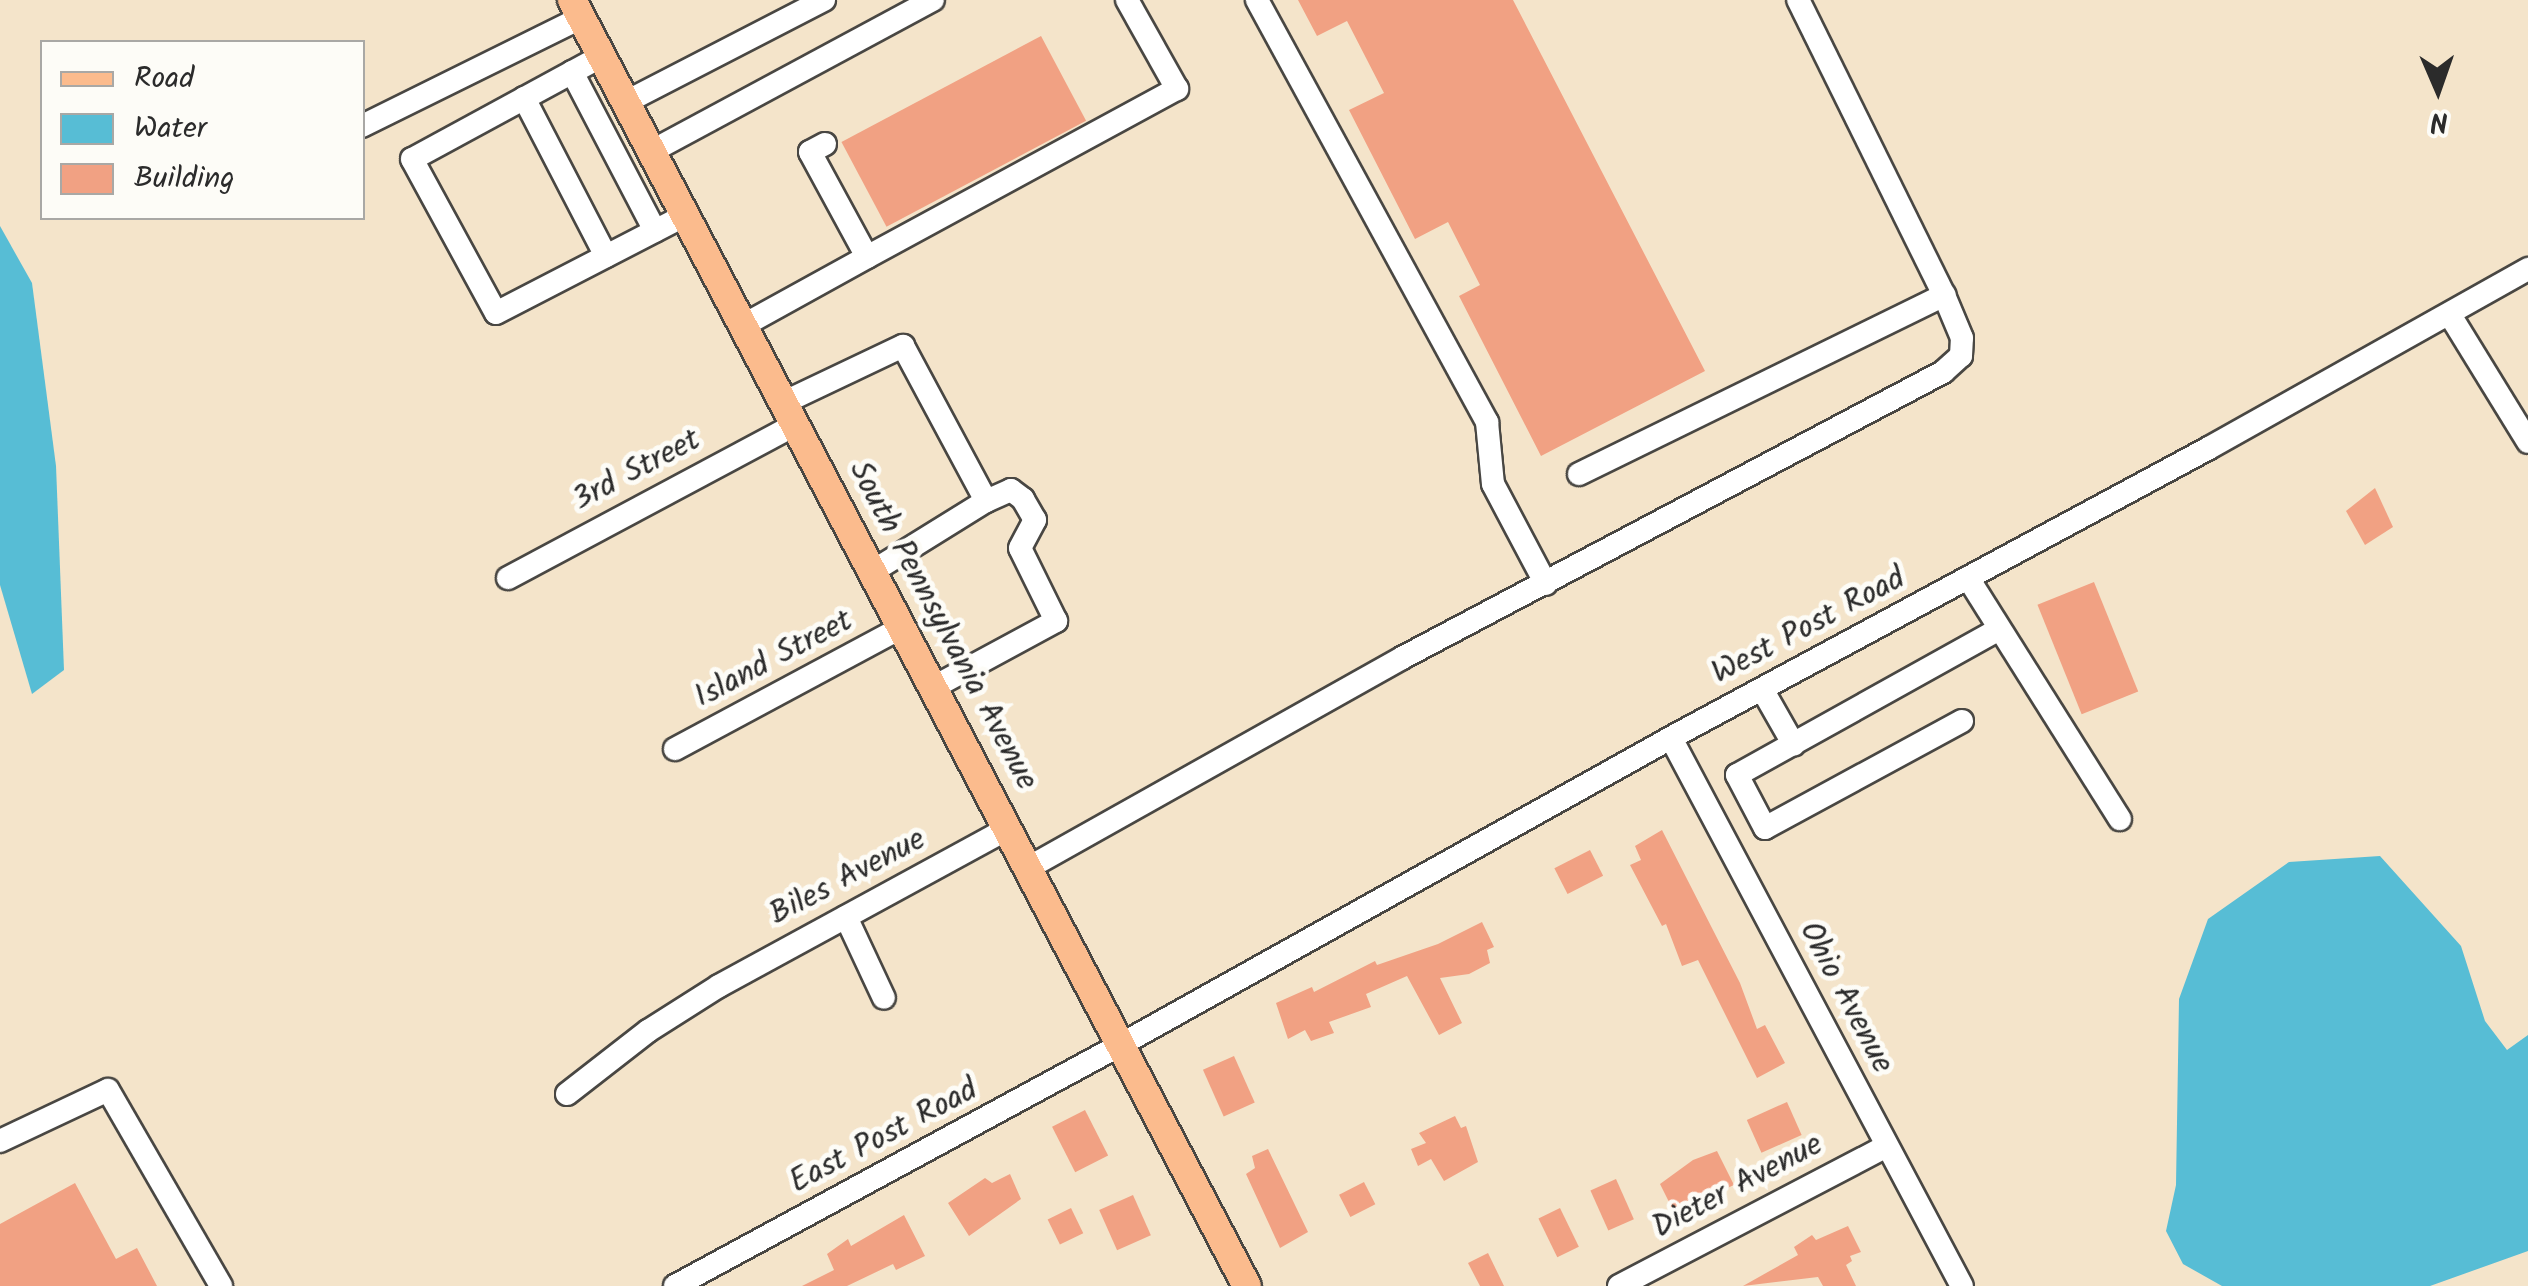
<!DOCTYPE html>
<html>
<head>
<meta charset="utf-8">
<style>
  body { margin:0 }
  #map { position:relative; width:2528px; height:1286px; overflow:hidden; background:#f4e4ca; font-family:Kalam,sans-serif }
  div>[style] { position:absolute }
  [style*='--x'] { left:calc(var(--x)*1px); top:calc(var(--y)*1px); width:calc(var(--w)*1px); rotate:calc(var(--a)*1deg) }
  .water>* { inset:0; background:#57bdd5 }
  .building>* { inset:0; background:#f1a183; transform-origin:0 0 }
  .roads { filter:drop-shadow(2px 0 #494743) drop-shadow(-2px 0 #494743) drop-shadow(0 2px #494743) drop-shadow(0 -2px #494743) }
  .minor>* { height:22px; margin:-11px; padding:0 11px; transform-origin:11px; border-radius:11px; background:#fff }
  .major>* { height:28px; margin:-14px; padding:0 14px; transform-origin:14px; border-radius:14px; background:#fbbb8d }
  span { translate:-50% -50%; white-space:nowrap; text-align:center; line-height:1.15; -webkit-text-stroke:10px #fdfcf7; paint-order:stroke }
  .street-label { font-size:32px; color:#2b2b2b }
  .legend { position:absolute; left:40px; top:40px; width:325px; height:180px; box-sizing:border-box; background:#fdfcf7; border:2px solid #a9a8a5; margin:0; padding:12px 18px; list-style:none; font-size:30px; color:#2b2b2b }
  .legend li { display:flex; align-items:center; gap:20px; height:50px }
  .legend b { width:50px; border:2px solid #a9a8a5 }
  .north { position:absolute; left:2388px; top:40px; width:100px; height:100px; -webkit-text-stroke:8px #fdfcf7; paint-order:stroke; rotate:178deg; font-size:28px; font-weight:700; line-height:40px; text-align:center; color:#2b2b2b }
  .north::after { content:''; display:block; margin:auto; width:35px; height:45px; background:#2b2b2b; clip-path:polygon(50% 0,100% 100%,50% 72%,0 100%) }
</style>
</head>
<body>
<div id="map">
  <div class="water">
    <i style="clip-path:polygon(0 226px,32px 283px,56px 466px,64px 670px,32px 694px,0 585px)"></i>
    <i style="clip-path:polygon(2380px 856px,2461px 946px,2485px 1021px,2507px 1050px,2528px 1035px,2528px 1251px,2430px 1286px,2222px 1286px,2183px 1264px,2166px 1231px,2176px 1185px,2179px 999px,2208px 919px,2289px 862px)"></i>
  </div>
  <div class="building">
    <i style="clip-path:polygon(1298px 0,1513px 0,1705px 371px,1541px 456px,1459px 296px,1480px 285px,1448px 222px,1415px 239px,1349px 110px,1384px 93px,1347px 21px,1317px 36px)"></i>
    <i style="left:1041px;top:36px;width:96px;height:226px;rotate:62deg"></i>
    <i style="clip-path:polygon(2375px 488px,2393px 527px,2365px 545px,2346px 511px)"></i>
    <i style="left:2094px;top:582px;width:118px;height:61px;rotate:68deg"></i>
    <i style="clip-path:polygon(1662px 830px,1740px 983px,1757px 1029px,1765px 1025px,1785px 1063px,1757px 1078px,1698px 960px,1682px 966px,1666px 924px,1662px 926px,1630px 865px,1641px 860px,1635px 846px)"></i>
    <i style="left:1590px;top:850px;width:29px;height:40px;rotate:63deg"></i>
    <i style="clip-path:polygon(1482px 922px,1494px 947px,1487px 950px,1490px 963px,1469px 974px,1440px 978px,1462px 1023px,1439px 1035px,1407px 976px,1366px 994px,1371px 1007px,1329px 1022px,1334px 1033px,1311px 1041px,1305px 1030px,1288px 1039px,1276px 1003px,1312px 987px,1314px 992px,1375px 961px,1377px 965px,1438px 944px)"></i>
    <i style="left:1234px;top:1056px;width:51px;height:34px;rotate:66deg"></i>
    <i style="left:1787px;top:1102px;width:36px;height:44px;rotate:66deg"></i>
    <i style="left:1085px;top:1110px;width:51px;height:37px;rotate:63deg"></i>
    <i style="clip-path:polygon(1455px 1116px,1461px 1128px,1466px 1126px,1478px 1162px,1444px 1181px,1431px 1159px,1418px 1166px,1411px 1149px,1426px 1143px,1419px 1133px)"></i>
    <i style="clip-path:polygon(1268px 1149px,1308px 1232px,1280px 1248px,1246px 1174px,1255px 1168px,1252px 1156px)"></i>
    <i style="clip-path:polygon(1717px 1151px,1734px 1185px,1674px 1212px,1660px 1184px,1693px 1160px)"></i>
    <i style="clip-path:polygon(1010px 1174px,1021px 1199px,969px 1236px,948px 1203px,985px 1178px,992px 1183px)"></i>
    <i style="left:1616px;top:1179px;width:44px;height:28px;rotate:66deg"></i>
    <i style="left:1364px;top:1182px;width:25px;height:28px;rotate:63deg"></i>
    <i style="clip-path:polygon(75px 1183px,116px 1259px,137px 1248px,157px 1286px,0 1286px,0 1224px)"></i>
    <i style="left:1133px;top:1195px;width:44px;height:37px;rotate:66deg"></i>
    <i style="left:1071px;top:1208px;width:28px;height:26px;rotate:64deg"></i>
    <i style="left:1560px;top:1208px;width:43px;height:24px;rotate:64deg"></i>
    <i style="clip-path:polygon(904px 1215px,925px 1256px,896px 1270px,893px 1264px,847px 1286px,802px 1286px,834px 1270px,827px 1254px,848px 1239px,851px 1246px)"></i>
    <i style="clip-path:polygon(1848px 1226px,1861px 1252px,1850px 1256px,1852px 1261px,1846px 1265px,1856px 1286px,1823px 1286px,1818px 1277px,1743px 1286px,1798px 1255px,1794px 1247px,1812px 1235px,1816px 1240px)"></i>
    <i style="clip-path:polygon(1488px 1253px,1504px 1286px,1480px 1286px,1468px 1263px)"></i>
  </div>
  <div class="roads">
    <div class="minor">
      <i style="--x:1257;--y:0;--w:481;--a:61.4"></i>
      <i style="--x:1487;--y:422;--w:62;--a:84.5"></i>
      <i style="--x:1493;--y:484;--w:113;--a:62.1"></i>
      <i style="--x:602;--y:56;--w:216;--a:151.5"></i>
      <i style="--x:412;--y:159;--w:175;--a:61.4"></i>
      <i style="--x:496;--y:313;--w:214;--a:-27.3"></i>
      <i style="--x:572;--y:72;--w:179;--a:62.4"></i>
      <i style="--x:524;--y:98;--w:178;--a:62.6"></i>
      <i style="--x:626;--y:102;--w:223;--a:-27.3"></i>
      <i style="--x:362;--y:126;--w:244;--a:-26.3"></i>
      <i style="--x:825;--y:144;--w:17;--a:152"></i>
      <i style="--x:810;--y:152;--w:119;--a:61.5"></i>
      <i style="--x:867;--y:257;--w:353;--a:-28.5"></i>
      <i style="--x:1177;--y:89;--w:102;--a:-119.3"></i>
      <i style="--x:652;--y:151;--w:319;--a:-28.3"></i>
      <i style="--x:2450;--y:315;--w:149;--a:58.4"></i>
      <i style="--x:744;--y:325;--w:141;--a:-28.9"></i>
      <i style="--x:785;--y:402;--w:131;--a:-25.4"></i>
      <i style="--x:903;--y:346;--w:176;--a:61.8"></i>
      <i style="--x:986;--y:501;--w:133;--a:148.2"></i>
      <i style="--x:1579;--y:474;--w:407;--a:-26.1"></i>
      <i style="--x:508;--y:578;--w:327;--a:-28.1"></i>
      <i style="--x:1968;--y:578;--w:285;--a:57.8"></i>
      <i style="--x:934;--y:687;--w:139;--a:-28.4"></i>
      <i style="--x:1056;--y:621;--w:81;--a:-116.3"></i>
      <i style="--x:1020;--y:548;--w:32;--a:-62"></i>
      <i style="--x:1035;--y:520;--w:24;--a:-120"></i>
      <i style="--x:1023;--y:499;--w:15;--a:-143"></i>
      <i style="--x:1011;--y:490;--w:27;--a:156"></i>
      <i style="--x:1762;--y:689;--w:64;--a:60.3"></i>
      <i style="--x:1962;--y:721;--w:224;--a:151.5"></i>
      <i style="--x:1765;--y:828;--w:60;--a:-117.8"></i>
      <i style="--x:1737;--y:775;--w:300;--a:-29.1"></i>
      <i style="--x:1672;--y:740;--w:618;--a:62.03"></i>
      <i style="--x:675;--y:749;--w:259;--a:-28.2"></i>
      <i style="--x:1028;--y:868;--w:429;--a:-29.3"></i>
      <i style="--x:1402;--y:658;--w:612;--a:-27.86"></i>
      <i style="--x:1943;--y:372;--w:24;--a:-42"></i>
      <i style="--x:1961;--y:356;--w:18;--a:-87"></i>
      <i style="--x:1962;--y:338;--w:47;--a:-112.7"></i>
      <i style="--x:1944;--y:295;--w:329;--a:-116.3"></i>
      <i style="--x:846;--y:917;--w:89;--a:64.9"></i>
      <i style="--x:567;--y:1094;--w:103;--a:-37.9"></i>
      <i style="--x:648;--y:1031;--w:84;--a:-32.4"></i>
      <i style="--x:719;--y:986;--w:330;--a:-28.6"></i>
      <i style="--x:0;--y:1141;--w:119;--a:-25.3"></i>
      <i style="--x:108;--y:1090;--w:226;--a:60"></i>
      <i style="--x:675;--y:1286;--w:508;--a:-28.43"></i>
      <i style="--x:1122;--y:1044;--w:634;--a:-29.15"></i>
      <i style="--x:1676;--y:735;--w:605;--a:-28.3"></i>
      <i style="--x:2209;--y:448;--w:366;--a:-29.3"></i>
      <i style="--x:1619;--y:1286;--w:302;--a:-27.6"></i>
    </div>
    <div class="major">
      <i style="--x:572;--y:0;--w:1452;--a:62.31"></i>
    </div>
  </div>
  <div class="street-label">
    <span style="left:637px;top:471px;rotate:-28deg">3rd Street</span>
    <span style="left:942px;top:626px;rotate:62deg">South Pennsylvania Avenue</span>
    <span style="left:1809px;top:627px;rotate:-28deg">West Post Road</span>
    <span style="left:774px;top:660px;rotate:-28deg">Island Street</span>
    <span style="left:848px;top:878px;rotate:-28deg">Biles Avenue</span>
    <span style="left:1845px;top:998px;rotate:62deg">Ohio Avenue</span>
    <span style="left:884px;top:1137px;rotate:-28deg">East Post Road</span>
    <span style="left:1738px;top:1187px;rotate:-28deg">Dieter Avenue</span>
  </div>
  <ul class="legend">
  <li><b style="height:12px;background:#fbbb8d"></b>Road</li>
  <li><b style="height:28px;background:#57bdd5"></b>Water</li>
  <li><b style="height:28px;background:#f1a183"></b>Building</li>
  </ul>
  <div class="north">N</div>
</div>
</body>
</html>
